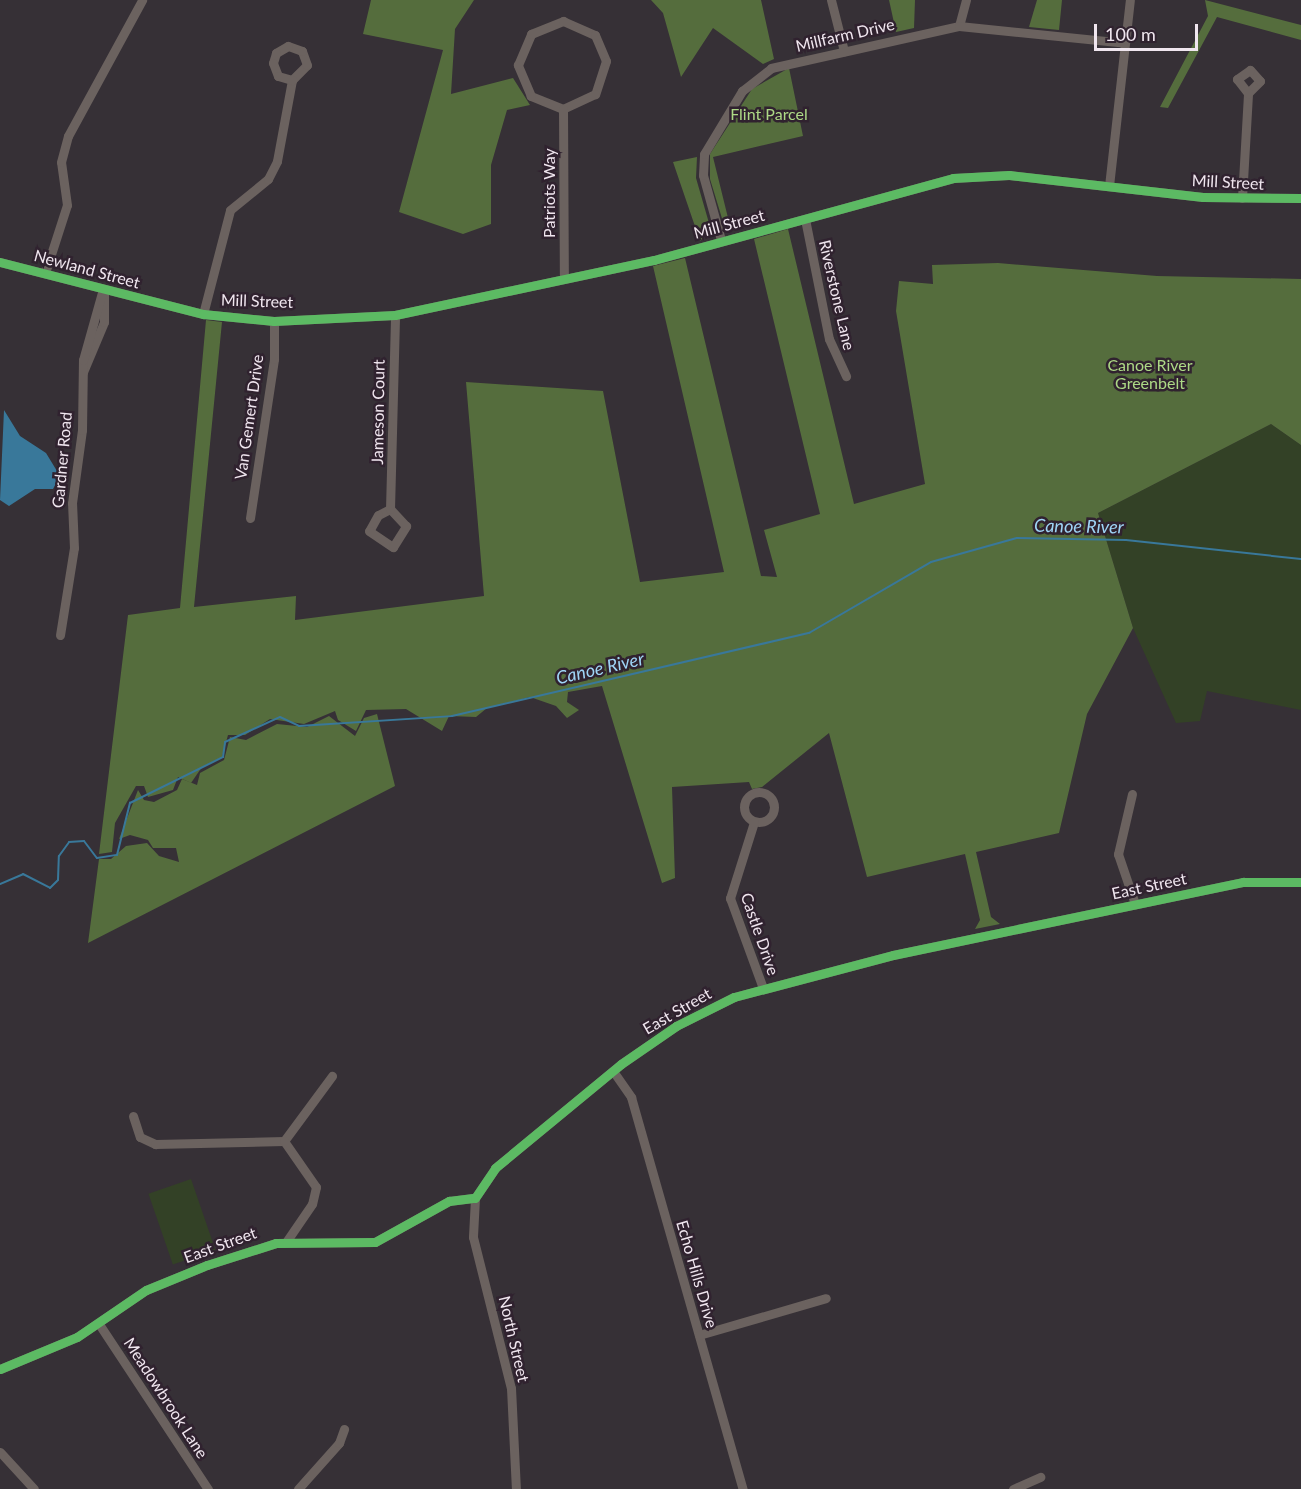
<!DOCTYPE html>
<html>
<head>
<meta charset="utf-8">
<style>
  body { margin:0 }
  #map { position:relative; width:1301px; height:1489px; overflow:hidden; background:#363036; font-family:Lato,sans-serif }
  div>[style] { position:absolute }
  [style*='--x'] { left:calc(var(--x)*1px); top:calc(var(--y)*1px); width:calc(var(--w)*1px); rotate:calc(var(--a)*1deg) }
  .green>* { inset:0; background:#334126; transform-origin:0 0 }
  .forest>* { inset:0; background:#556d3d }
  .water>* { inset:0; background:#39789a }
  .stream>* { height:2px; margin:-1px; padding:0 1px; transform-origin:1px; border-radius:1px; background:#39789a }
  .minor>* { height:9px; margin:-4.5px; padding:0 4.5px; transform-origin:4.5px; border-radius:4.5px; background:#6b625f }
  .minor>.ring { margin:-4.5px; padding:0; box-sizing:content-box; background:none; border:9px solid #6b625f; border-radius:50% }
  .cycleway>* { height:9px; margin:-4.5px; padding:0 4.5px; transform-origin:4.5px; border-radius:4.5px; background:#5cba63 }
  span { translate:-50% -50%; white-space:nowrap; text-align:center; line-height:1.15; -webkit-text-stroke:5px #30222f; paint-order:stroke }
  .street-label { font-size:16px; color:#f0e6ef }
  .park-label { font-size:16px; color:#add986 }
  .water-label { font-size:18px; color:#9fd5f6; font-style:italic }
  .scale { position:absolute; left:1094px; top:24px; width:104px; height:27px; box-sizing:border-box; border:3px solid #f0e6ef; border-top:0; padding-left:8px; font-size:18px; line-height:21px; white-space:nowrap; color:#f0e6ef; -webkit-text-stroke:4px #30222f; paint-order:stroke }
</style>
</head>
<body>
<div id="map">
  <div class="green">
    <i style="clip-path:polygon(1271px 424px,1301px 445px,1301px 710px,1207px 691px,1200px 721px,1176px 723px,1133px 628px,1098px 513px)"></i>
    <i style="left:191px;top:1179px;width:75px;height:45px;rotate:71deg"></i>
  </div>
  <div class="forest">
    <i style="clip-path:polygon(371px 0,474px 0,455px 29px,451px 94px,513px 78px,530px 105px,507px 110px,491px 165px,491px 224px,463px 234px,399px 212px,443px 50px,363px 34px)"></i>
    <i style="clip-path:polygon(651px 0,761px 0,774px 59px,763px 64px,713px 28px,681px 77px,663px 13px)"></i>
    <i style="clip-path:polygon(889px 0,915px 0,914px 28px,896px 32px)"></i>
    <i style="clip-path:polygon(1037px 0,1062px 0,1059px 30px,1029px 27px)"></i>
    <i style="clip-path:polygon(1205px 0,1301px 25px,1301px 40px,1217px 17px,1168px 108px,1160px 107px,1208px 16px)"></i>
    <i style="clip-path:polygon(789px 68px,803px 136px,713px 157px,731px 230px,724px 225px,710px 179px,710px 154px,752px 89px)"></i>
    <i style="clip-path:polygon(697px 157px,696px 178px,711px 230px,700px 241px,673px 162px)"></i>
    <i style="clip-path:polygon(788px 229px,854px 504px,925px 484px,896px 311px,899px 281px,933px 284px,932px 265px,998px 263px,1157px 276px,1301px 279px,1301px 445px,1271px 424px,1098px 513px,1133px 628px,1087px 714px,1059px 833px,976px 852px,991px 917px,1000px 924px,975px 929px,980px 920px,965px 854px,867px 877px,829px 733px,762px 787px,752px 789px,749px 782px,672px 787px,675px 878px,662px 883px,602px 686px,568px 692px,567px 702px,579px 710px,567px 718px,556px 706px,530px 697px,487px 708px,476px 717px,449px 716px,442px 731px,406px 709px,366px 710px,356px 731px,338px 720px,335px 711px,304px 724px,270px 719px,245px 735px,228px 735px,222px 757px,202px 767px,191px 783px,178px 777px,173px 790px,148px 797px,144px 786px,136px 786px,115px 823px,112px 852px,99px 854px,128px 615px,180px 608px,206px 320px,222px 322px,194px 607px,296px 596px,295px 620px,484px 596px,466px 382px,603px 391px,640px 582px,724px 572px,653px 266px,685px 258px,761px 576px,777px 577px,764px 530px,820px 514px,754px 239px)"></i>
    <i style="clip-path:polygon(377px 714px,395px 786px,88px 943px,99px 859px,111px 859px,126px 846px,147px 843px,159px 856px,179px 862px,176px 848px,153px 848px,148px 840px,130px 835px,119px 839px,138px 790px,144px 800px,154px 802px,177px 790px,182px 779px,197px 785px,200px 773px,224px 760px,230px 737px,246px 740px,277px 724px,307px 727px,329px 716px,355px 736px,364px 718px)"></i>
  </div>
  <div class="water">
    <i style="clip-path:polygon(4px 410px,20px 436px,46px 453px,60px 476px,53px 489px,35px 489px,9px 506px,0 500px)"></i>
  </div>
  <div class="stream">
    <i style="--x:0;--y:884;--w:25;--a:-23"></i>
    <i style="--x:23;--y:874;--w:30;--a:27"></i>
    <i style="--x:50;--y:888;--w:11;--a:-45"></i>
    <i style="--x:58;--y:880;--w:24;--a:-88"></i>
    <i style="--x:59;--y:856;--w:17;--a:-54"></i>
    <i style="--x:69;--y:842;--w:15;--a:-4"></i>
    <i style="--x:84;--y:841;--w:21;--a:53"></i>
    <i style="--x:97;--y:858;--w:20;--a:-9"></i>
    <i style="--x:117;--y:855;--w:54;--a:-76"></i>
    <i style="--x:130;--y:803;--w:104;--a:-26.3"></i>
    <i style="--x:223;--y:757;--w:15;--a:-82"></i>
    <i style="--x:225;--y:742;--w:60;--a:-24.4"></i>
    <i style="--x:280;--y:717;--w:21;--a:25"></i>
    <i style="--x:299;--y:726;--w:153;--a:-3.7"></i>
    <i style="--x:452;--y:716;--w:367;--a:-13.1"></i>
    <i style="--x:809;--y:633;--w:141;--a:-30.2"></i>
    <i style="--x:931;--y:562;--w:89;--a:-15.6"></i>
    <i style="--x:1017;--y:538;--w:109;--a:1.1"></i>
    <i style="--x:1126;--y:540;--w:176;--a:6.2"></i>
  </div>
  <div class="minor">
    <i style="--x:831;--y:0;--w:53;--a:75.7"></i>
    <i style="--x:959;--y:26;--w:27;--a:-75"></i>
    <i style="--x:563;--y:109;--w:35;--a:-158"></i>
    <i style="--x:531;--y:96;--w:34;--a:-113"></i>
    <i style="--x:518;--y:65;--w:34;--a:-67"></i>
    <i style="--x:531;--y:34;--w:35;--a:-22"></i>
    <i style="--x:563;--y:21;--w:35;--a:24"></i>
    <i style="--x:595;--y:35;--w:28;--a:67"></i>
    <i style="--x:606;--y:61;--w:35;--a:108"></i>
    <i style="--x:595;--y:94;--w:35;--a:155"></i>
    <i style="--x:563;--y:109;--w:169;--a:89.7"></i>
    <i style="--x:1109;--y:186;--w:187;--a:-83.6"></i>
    <i style="--x:1242;--y:198;--w:105;--a:-86.7"></i>
    <i style="--x:1248;--y:93;--w:17;--a:-45"></i>
    <i style="--x:1260;--y:81;--w:15;--a:-132"></i>
    <i style="--x:1250;--y:70;--w:16;--a:145"></i>
    <i style="--x:1237;--y:79;--w:18;--a:52"></i>
    <i style="--x:805;--y:219;--w:122;--a:78.7"></i>
    <i style="--x:829;--y:339;--w:41;--a:65.3"></i>
    <i style="--x:721;--y:240;--w:67;--a:-105.5"></i>
    <i style="--x:703;--y:175;--w:21;--a:-87"></i>
    <i style="--x:704;--y:154;--w:74;--a:-58.9"></i>
    <i style="--x:742;--y:91;--w:37;--a:-38"></i>
    <i style="--x:771;--y:68;--w:193;--a:-12.6"></i>
    <i style="--x:959;--y:26;--w:167;--a:5.8"></i>
    <i style="--x:0;--y:262;--w:210;--a:14.4"></i>
    <i style="--x:203;--y:314;--w:71;--a:5.6"></i>
    <i style="--x:274;--y:321;--w:121;--a:-2.8"></i>
    <i style="--x:395;--y:315;--w:265;--a:-12"></i>
    <i style="--x:654;--y:260;--w:310;--a:-15.3"></i>
    <i style="--x:953;--y:178;--w:56;--a:-3.1"></i>
    <i style="--x:1009;--y:175;--w:195;--a:6.5"></i>
    <i style="--x:1203;--y:197;--w:98;--a:0.6"></i>
    <i style="--x:45;--y:273;--w:71;--a:-72.1"></i>
    <i style="--x:67;--y:205;--w:43;--a:-97.9"></i>
    <i style="--x:61;--y:162;--w:27;--a:-75"></i>
    <i style="--x:68;--y:136;--w:155;--a:-61.4"></i>
    <i style="--x:203;--y:314;--w:107;--a:-75.4"></i>
    <i style="--x:230;--y:210;--w:49;--a:-39.2"></i>
    <i style="--x:268;--y:179;--w:20;--a:-63"></i>
    <i style="--x:277;--y:161;--w:82;--a:-79.5"></i>
    <i style="--x:292;--y:80;--w:21;--a:-45"></i>
    <i style="--x:307;--y:65;--w:15;--a:-110"></i>
    <i style="--x:302;--y:51;--w:15;--a:-160"></i>
    <i style="--x:288;--y:46;--w:14;--a:150"></i>
    <i style="--x:276;--y:53;--w:10;--a:107"></i>
    <i style="--x:273;--y:63;--w:14;--a:69"></i>
    <i style="--x:278;--y:76;--w:15;--a:16"></i>
    <i style="--x:83;--y:372;--w:54;--a:-67.2"></i>
    <i style="--x:104;--y:322;--w:31;--a:-90"></i>
    <i style="--x:390;--y:509;--w:13;--a:153"></i>
    <i style="--x:378;--y:515;--w:18;--a:119"></i>
    <i style="--x:369;--y:531;--w:29;--a:34"></i>
    <i style="--x:393;--y:547;--w:25;--a:-58"></i>
    <i style="--x:406;--y:526;--w:23;--a:-133"></i>
    <i style="--x:390;--y:509;--w:194;--a:-88.5"></i>
    <i style="--x:250;--y:518;--w:161;--a:-81.4"></i>
    <i style="--x:274;--y:359;--w:38;--a:-90"></i>
    <i style="--x:60;--y:635;--w:88;--a:-80.9"></i>
    <i style="--x:74;--y:548;--w:45;--a:-92.5"></i>
    <i style="--x:72;--y:503;--w:74;--a:-82.2"></i>
    <i style="--x:82;--y:430;--w:70;--a:-89.2"></i>
    <i style="--x:83;--y:360;--w:74;--a:-74.3"></i>
    <i class="ring" style="left:744px;top:792px;width:21px;height:21px"></i>
    <i style="--x:1132;--y:794;--w:62;--a:103.1"></i>
    <i style="--x:1118;--y:854;--w:53;--a:71.2"></i>
    <i style="--x:754;--y:822;--w:80;--a:107.5"></i>
    <i style="--x:730;--y:898;--w:96;--a:69.9"></i>
    <i style="--x:613;--y:1071;--w:32;--a:55"></i>
    <i style="--x:631;--y:1097;--w:408;--a:74.1"></i>
    <i style="--x:133;--y:1116;--w:22;--a:72"></i>
    <i style="--x:140;--y:1137;--w:17;--a:25"></i>
    <i style="--x:155;--y:1144;--w:129;--a:-1.3"></i>
    <i style="--x:284;--y:1141;--w:81;--a:-53.6"></i>
    <i style="--x:284;--y:1141;--w:56;--a:55.2"></i>
    <i style="--x:316;--y:1187;--w:17;--a:103"></i>
    <i style="--x:312;--y:1204;--w:46;--a:124.4"></i>
    <i style="--x:475;--y:1198;--w:39;--a:93"></i>
    <i style="--x:473;--y:1237;--w:156;--a:75.9"></i>
    <i style="--x:511;--y:1388;--w:101;--a:87.2"></i>
    <i style="--x:99;--y:1324;--w:198;--a:56.6"></i>
    <i style="--x:699;--y:1335;--w:132;--a:-16.2"></i>
    <i style="--x:0;--y:1369;--w:83;--a:-22.6"></i>
    <i style="--x:77;--y:1337;--w:83;--a:-34.3"></i>
    <i style="--x:146;--y:1290;--w:66;--a:-22.3"></i>
    <i style="--x:207;--y:1265;--w:72;--a:-17.7"></i>
    <i style="--x:276;--y:1243;--w:99;--a:-0.6"></i>
    <i style="--x:375;--y:1242;--w:85;--a:-29"></i>
    <i style="--x:449;--y:1201;--w:26;--a:-7"></i>
    <i style="--x:475;--y:1198;--w:36;--a:-56"></i>
    <i style="--x:495;--y:1168;--w:163;--a:-39.5"></i>
    <i style="--x:621;--y:1064;--w:67;--a:-34.6"></i>
    <i style="--x:676;--y:1026;--w:65;--a:-26.6"></i>
    <i style="--x:734;--y:997;--w:164;--a:-14.8"></i>
    <i style="--x:893;--y:955;--w:358;--a:-11.8"></i>
    <i style="--x:1243;--y:882;--w:58;--a:0"></i>
    <i style="--x:0;--y:1452;--w:50;--a:47.4"></i>
    <i style="--x:298;--y:1489;--w:62;--a:-48.3"></i>
    <i style="--x:339;--y:1443;--w:15;--a:-70"></i>
    <i style="--x:1013;--y:1489;--w:30;--a:-24"></i>
  </div>
  <div class="cycleway">
    <i style="--x:0;--y:262;--w:210;--a:14.4"></i>
    <i style="--x:203;--y:314;--w:71;--a:5.6"></i>
    <i style="--x:274;--y:321;--w:121;--a:-2.8"></i>
    <i style="--x:395;--y:315;--w:265;--a:-12"></i>
    <i style="--x:654;--y:260;--w:310;--a:-15.3"></i>
    <i style="--x:953;--y:178;--w:56;--a:-3.1"></i>
    <i style="--x:1009;--y:175;--w:195;--a:6.5"></i>
    <i style="--x:1203;--y:197;--w:98;--a:0.6"></i>
    <i style="--x:0;--y:1369;--w:83;--a:-22.6"></i>
    <i style="--x:77;--y:1337;--w:83;--a:-34.3"></i>
    <i style="--x:146;--y:1290;--w:66;--a:-22.3"></i>
    <i style="--x:207;--y:1265;--w:72;--a:-17.7"></i>
    <i style="--x:276;--y:1243;--w:99;--a:-0.6"></i>
    <i style="--x:375;--y:1242;--w:85;--a:-29"></i>
    <i style="--x:449;--y:1201;--w:26;--a:-7"></i>
    <i style="--x:475;--y:1198;--w:36;--a:-56"></i>
    <i style="--x:495;--y:1168;--w:163;--a:-39.5"></i>
    <i style="--x:621;--y:1064;--w:67;--a:-34.6"></i>
    <i style="--x:676;--y:1026;--w:65;--a:-26.6"></i>
    <i style="--x:734;--y:997;--w:164;--a:-14.8"></i>
    <i style="--x:893;--y:955;--w:358;--a:-11.8"></i>
    <i style="--x:1243;--y:882;--w:58;--a:0"></i>
  </div>
  <div class="street-label">
    <span style="left:845px;top:35px;rotate:-13deg">Millfarm Drive</span>
    <span style="left:1228px;top:182px;rotate:3deg">Mill Street</span>
    <span style="left:549px;top:193px;rotate:-90deg">Patriots Way</span>
    <span style="left:729px;top:224px;rotate:-15deg">Mill Street</span>
    <span style="left:87px;top:269px;rotate:15deg">Newland Street</span>
    <span style="left:837px;top:295px;rotate:77deg">Riverstone Lane</span>
    <span style="left:257px;top:301px;rotate:2deg">Mill Street</span>
    <span style="left:378px;top:412px;rotate:-89deg">Jameson Court</span>
    <span style="left:249px;top:417px;rotate:-82deg">Van Gemert Drive</span>
    <span style="left:62px;top:460px;rotate:-85deg">Gardner Road</span>
    <span style="left:1149px;top:886px;rotate:-12deg">East Street</span>
    <span style="left:760px;top:934px;rotate:71deg">Castle Drive</span>
    <span style="left:677px;top:1011px;rotate:-30deg">East Street</span>
    <span style="left:220px;top:1245px;rotate:-20deg">East Street</span>
    <span style="left:697px;top:1274px;rotate:74deg">Echo Hills Drive</span>
    <span style="left:514px;top:1339px;rotate:77deg">North Street</span>
    <span style="left:166px;top:1398px;rotate:57deg">Meadowbrook Lane</span>
  </div>
  <div class="park-label">
    <span style="left:769px;top:114px">Flint Parcel</span>
    <span style="left:1150px;top:374px">Canoe River<br>Greenbelt</span>
  </div>
  <div class="water-label">
    <span style="left:1079px;top:526px;rotate:1deg">Canoe River</span>
    <span style="left:600px;top:668px;rotate:-13deg">Canoe River</span>
  </div>
  <div class="scale">100 m</div>
</div>
</body>
</html>
